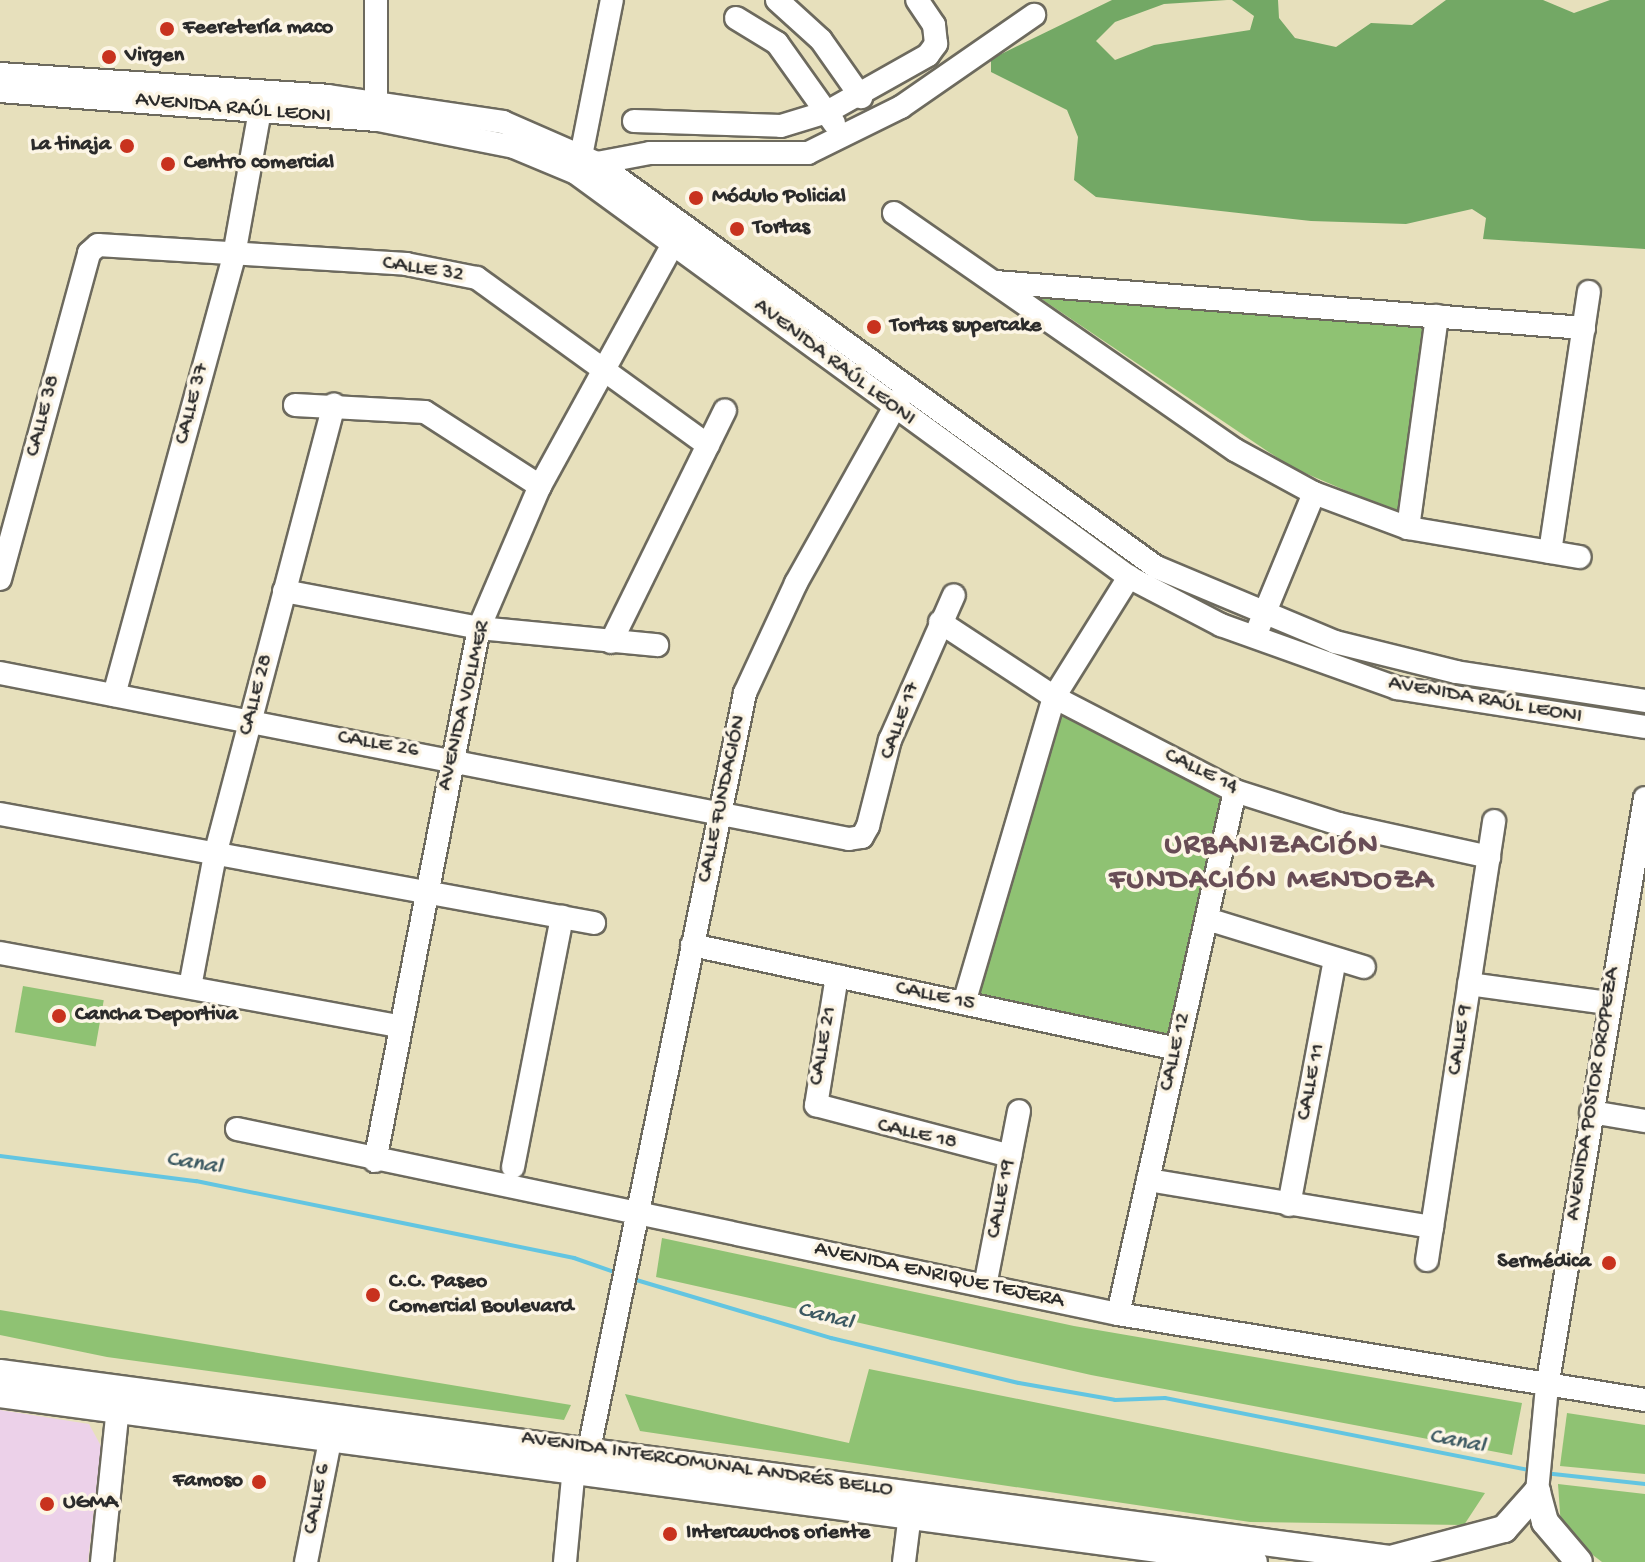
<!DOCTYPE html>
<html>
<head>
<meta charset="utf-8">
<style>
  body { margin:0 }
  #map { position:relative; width:1645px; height:1562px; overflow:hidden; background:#e7e0bc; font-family:"Gochi Hand",sans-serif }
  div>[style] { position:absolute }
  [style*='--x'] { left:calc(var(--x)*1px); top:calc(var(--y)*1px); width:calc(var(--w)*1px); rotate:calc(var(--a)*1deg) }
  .built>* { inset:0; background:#ecd1e9 }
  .green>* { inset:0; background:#8fc273; transform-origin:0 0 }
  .forest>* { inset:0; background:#73a865 }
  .stream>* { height:4px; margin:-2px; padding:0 2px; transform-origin:2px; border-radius:2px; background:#63c5e1 }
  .roads { filter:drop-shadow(2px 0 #6d6a5e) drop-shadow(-2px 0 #6d6a5e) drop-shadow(0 2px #6d6a5e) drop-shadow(0 -2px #6d6a5e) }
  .minor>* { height:22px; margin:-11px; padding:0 11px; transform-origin:11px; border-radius:11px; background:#fff }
  .major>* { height:26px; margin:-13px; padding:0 13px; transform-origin:13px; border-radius:13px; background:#fff }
  .dots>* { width:22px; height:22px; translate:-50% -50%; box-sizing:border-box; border:4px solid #fcf5e5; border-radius:50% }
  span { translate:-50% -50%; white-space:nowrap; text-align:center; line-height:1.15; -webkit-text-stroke:7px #fcf5e5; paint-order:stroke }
  .poi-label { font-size:22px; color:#2b2b2b; font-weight:700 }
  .left { translate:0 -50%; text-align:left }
  .right { translate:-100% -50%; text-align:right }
  .street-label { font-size:22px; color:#2b2b2b }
  .water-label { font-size:24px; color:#3c5962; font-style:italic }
  .district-label { font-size:30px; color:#684d56; font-weight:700; letter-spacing:2px }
</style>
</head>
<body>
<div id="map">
  <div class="built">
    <i style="clip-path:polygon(0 1410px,89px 1424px,101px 1446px,88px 1562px,0 1562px)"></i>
  </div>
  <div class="green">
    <i style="clip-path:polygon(1040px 298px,1429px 325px,1398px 513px,1291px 467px)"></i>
    <i style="clip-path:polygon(1059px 712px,1228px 795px,1173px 1039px,974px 994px)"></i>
    <i style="left:23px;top:986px;width:82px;height:47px;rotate:10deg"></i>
    <i style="clip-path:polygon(662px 1238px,1074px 1326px,1522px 1403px,1512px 1455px,1091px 1375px,656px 1277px)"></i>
    <i style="clip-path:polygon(0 1310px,571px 1405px,564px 1420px,107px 1357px,0 1335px)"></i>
    <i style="clip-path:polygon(869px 1369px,1485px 1493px,1464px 1525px,1250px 1522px,640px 1431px,625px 1394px,849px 1443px)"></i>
    <i style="clip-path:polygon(1567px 1413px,1645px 1425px,1645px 1474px,1560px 1466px)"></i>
    <i style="clip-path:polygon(1558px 1484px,1645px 1494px,1645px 1562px,1602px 1562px,1581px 1546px,1561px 1527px)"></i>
  </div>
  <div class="forest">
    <i style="clip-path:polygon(1112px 0,1227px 0,1164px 4px,1115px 22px,1096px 41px,1115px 60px,1154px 45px,1250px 30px,1254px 16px,1232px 0,1278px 0,1279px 18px,1295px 38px,1336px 47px,1371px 23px,1412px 25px,1446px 0,1543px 0,1574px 13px,1610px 0,1645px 0,1645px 249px,1483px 239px,1486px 218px,1472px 209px,1406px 224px,1311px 221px,1096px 197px,1074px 180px,1078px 137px,1067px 110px,991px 72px,991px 59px)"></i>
  </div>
  <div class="stream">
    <i style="--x:0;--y:1156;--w:198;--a:7.3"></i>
    <i style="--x:196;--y:1181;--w:386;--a:11.5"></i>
    <i style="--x:574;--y:1258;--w:46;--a:19.2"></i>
    <i style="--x:633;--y:1279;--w:207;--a:16.6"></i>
    <i style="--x:831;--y:1338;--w:193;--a:13.5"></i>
    <i style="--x:1019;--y:1383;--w:97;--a:10"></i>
    <i style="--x:1115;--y:1400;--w:50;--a:-2.3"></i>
    <i style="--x:1165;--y:1398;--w:374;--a:11.2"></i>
    <i style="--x:1544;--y:1473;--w:102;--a:6.2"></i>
  </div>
  <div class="roads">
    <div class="minor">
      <i style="--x:777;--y:0;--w:59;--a:42.3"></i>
      <i style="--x:821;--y:40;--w:70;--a:54.9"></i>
      <i style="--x:736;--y:18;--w:48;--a:31.4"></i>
      <i style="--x:777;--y:43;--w:98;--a:54.5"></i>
      <i style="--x:0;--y:74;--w:328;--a:3.8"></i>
      <i style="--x:327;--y:96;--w:178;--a:8.4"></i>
      <i style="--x:503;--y:122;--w:103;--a:23.6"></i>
      <i style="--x:597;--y:163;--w:690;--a:35.86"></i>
      <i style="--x:1156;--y:567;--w:194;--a:22.7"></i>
      <i style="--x:1335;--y:642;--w:125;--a:13.9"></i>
      <i style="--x:1456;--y:672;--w:191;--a:8.7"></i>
      <i style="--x:0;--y:91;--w:379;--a:4.4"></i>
      <i style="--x:378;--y:120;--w:139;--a:11.2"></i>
      <i style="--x:514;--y:147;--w:67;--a:22.8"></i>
      <i style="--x:576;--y:173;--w:685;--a:36.15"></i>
      <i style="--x:1129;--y:577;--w:104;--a:27.6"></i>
      <i style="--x:1221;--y:625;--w:187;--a:19.7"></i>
      <i style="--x:1397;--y:688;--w:251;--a:8.9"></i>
      <i style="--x:376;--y:102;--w:102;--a:-90"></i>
      <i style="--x:634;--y:121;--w:147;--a:1.9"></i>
      <i style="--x:781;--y:126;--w:48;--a:-16.9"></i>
      <i style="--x:827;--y:112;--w:116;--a:-29.4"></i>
      <i style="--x:928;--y:55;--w:14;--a:-54"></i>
      <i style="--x:936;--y:44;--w:19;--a:-96"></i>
      <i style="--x:934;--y:25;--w:30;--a:-124"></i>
      <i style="--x:597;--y:163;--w:54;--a:-10.7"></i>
      <i style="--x:650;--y:153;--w:158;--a:0"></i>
      <i style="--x:808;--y:153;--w:104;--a:-26.3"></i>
      <i style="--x:901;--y:107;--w:162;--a:-34.7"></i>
      <i style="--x:578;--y:171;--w:174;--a:-78.8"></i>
      <i style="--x:894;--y:213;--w:415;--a:34.8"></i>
      <i style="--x:1235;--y:450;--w:90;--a:28.6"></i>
      <i style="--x:1314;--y:493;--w:100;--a:20.4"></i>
      <i style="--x:1408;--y:528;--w:174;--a:9.6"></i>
      <i style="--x:995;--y:282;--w:591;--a:4.47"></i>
      <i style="--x:295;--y:405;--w:130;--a:3.1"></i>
      <i style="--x:425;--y:412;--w:137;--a:32.8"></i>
      <i style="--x:1408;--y:528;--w:214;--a:-82.2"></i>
      <i style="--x:1550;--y:552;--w:263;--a:-81.5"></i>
      <i style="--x:0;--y:579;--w:338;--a:-74.7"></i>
      <i style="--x:89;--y:253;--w:12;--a:-42"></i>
      <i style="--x:98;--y:245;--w:309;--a:3.5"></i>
      <i style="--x:406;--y:264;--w:72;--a:11.2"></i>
      <i style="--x:477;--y:278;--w:285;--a:35.9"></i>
      <i style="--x:284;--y:591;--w:198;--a:10.7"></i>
      <i style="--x:479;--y:628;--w:179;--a:5.5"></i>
      <i style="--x:940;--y:622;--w:136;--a:33.3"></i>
      <i style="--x:1054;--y:697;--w:204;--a:27.4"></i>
      <i style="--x:1235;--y:791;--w:109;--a:17.6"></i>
      <i style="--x:1339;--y:824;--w:154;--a:12.4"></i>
      <i style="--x:1258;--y:629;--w:147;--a:-67.6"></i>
      <i style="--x:611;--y:642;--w:258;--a:-63.8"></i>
      <i style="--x:0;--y:673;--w:865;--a:11.06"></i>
      <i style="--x:849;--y:839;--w:13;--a:-9"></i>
      <i style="--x:862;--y:837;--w:13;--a:-61"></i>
      <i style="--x:868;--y:826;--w:89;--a:-75.7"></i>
      <i style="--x:890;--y:740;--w:158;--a:-66.2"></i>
      <i style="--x:114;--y:695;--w:456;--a:-74.7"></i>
      <i style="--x:234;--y:255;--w:158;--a:-79.8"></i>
      <i style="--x:0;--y:814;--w:604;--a:10.4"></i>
      <i style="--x:1207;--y:919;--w:164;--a:17"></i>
      <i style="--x:692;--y:945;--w:496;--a:12.1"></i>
      <i style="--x:0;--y:953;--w:406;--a:10.4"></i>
      <i style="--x:837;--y:976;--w:131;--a:99.2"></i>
      <i style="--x:816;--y:1105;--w:201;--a:14.7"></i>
      <i style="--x:1469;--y:984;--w:140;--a:7.8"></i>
      <i style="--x:190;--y:987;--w:134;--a:-79.3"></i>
      <i style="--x:215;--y:855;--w:466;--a:-75.2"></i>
      <i style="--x:964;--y:1003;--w:319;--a:-73.6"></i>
      <i style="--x:1054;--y:697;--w:142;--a:-58"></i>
      <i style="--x:1591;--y:1112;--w:55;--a:9.5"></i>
      <i style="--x:237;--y:1129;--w:900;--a:11.86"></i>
      <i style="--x:1118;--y:1314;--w:534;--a:9.27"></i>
      <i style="--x:375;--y:1161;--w:543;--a:-78.96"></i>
      <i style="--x:479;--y:628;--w:155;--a:-66.8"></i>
      <i style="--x:540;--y:486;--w:278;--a:-61.2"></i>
      <i style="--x:513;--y:1167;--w:255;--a:-78.9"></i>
      <i style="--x:1148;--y:1180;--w:288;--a:9.4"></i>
      <i style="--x:1289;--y:1205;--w:249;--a:-79.4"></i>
      <i style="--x:1427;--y:1260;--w:444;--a:-81.3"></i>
      <i style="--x:985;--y:1286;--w:178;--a:-79"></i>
      <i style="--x:1118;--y:1314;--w:536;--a:-77.39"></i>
      <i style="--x:589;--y:1449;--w:772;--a:-78.34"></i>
      <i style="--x:745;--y:693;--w:121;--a:-65.1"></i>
      <i style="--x:796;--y:583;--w:212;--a:-60.7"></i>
      <i style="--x:1537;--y:1492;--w:105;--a:-84.6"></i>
      <i style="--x:1547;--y:1387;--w:597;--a:-80.55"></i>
      <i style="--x:102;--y:1562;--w:156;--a:-84.1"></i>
      <i style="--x:306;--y:1562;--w:128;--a:-78.8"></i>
      <i style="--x:565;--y:1562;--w:95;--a:-84.6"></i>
      <i style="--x:904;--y:1562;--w:48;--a:-82.9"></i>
    </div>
    <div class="major">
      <i style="--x:0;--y:1373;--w:1426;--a:7.62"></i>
      <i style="--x:0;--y:1394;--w:1265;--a:7.63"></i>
      <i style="--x:1537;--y:1492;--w:31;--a:75"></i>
      <i style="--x:1545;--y:1522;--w:52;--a:49.6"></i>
      <i style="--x:1394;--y:1558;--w:114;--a:-14.8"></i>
      <i style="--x:1504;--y:1529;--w:50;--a:-48.3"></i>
    </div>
  </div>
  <div class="dots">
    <i style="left:167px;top:29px;background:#c8321e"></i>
    <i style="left:109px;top:57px;background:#c8321e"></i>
    <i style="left:127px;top:146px;background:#c8321e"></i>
    <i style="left:168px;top:164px;background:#c8321e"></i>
    <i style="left:696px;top:198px;background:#c8321e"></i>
    <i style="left:737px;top:229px;background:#c8321e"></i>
    <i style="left:874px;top:327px;background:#c8321e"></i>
    <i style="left:59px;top:1016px;background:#c8321e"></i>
    <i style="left:1609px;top:1263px;background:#c8321e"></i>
    <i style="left:373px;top:1295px;background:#c8321e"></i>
    <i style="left:259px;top:1482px;background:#c8321e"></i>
    <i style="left:47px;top:1504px;background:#c8321e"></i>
    <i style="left:670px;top:1534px;background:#c8321e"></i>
  </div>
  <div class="poi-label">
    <span class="left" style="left:183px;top:29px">Feeretería maco</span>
    <span class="left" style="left:125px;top:57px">Virgen</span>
    <span class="right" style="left:111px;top:146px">La tinaja</span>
    <span class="left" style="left:184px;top:164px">Centro comercial</span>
    <span class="left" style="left:712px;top:198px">Módulo Policial</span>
    <span class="left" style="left:753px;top:229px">Tortas</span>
    <span class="left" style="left:890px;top:327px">Tortas supercake</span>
    <span class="left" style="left:75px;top:1016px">Cancha Deportiva</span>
    <span class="right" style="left:1591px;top:1263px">Sermédica</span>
    <span class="left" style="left:389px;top:1295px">C.C. Paseo<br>Comercial Boulevard</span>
    <span class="right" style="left:243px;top:1482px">Famoso</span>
    <span class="left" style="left:63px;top:1504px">UGMA</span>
    <span class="left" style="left:686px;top:1534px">Intercauchos oriente</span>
  </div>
  <div class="street-label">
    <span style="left:233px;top:109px;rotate:5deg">AVENIDA RAÚL LEONI</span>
    <span style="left:423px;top:270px;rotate:9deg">CALLE 32</span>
    <span style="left:834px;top:363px;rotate:37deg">AVENIDA RAÚL LEONI</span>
    <span style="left:193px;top:404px;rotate:-75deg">CALLE 37</span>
    <span style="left:44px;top:416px;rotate:-75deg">CALLE 38</span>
    <span style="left:257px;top:695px;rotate:-75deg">CALLE 28</span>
    <span style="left:1485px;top:701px;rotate:10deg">AVENIDA RAÚL LEONI</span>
    <span style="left:465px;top:706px;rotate:-77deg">AVENIDA VOLLMER</span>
    <span style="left:901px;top:721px;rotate:-70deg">CALLE 17</span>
    <span style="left:378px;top:745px;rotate:10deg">CALLE 26</span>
    <span style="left:1201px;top:772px;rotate:26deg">CALLE 14</span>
    <span style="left:723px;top:799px;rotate:-78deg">CALLE FUNDACIÓN</span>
    <span style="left:935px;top:997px;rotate:12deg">CALLE 15</span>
    <span style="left:1461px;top:1040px;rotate:-81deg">CALLE 9</span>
    <span style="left:824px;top:1046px;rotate:-80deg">CALLE 21</span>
    <span style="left:1176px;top:1052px;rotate:-77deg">CALLE 12</span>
    <span style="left:1312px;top:1082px;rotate:-79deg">CALLE 11</span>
    <span style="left:1594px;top:1094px;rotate:-81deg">AVENIDA POSTOR OROPEZA</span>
    <span style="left:917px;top:1135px;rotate:13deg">CALLE 18</span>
    <span style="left:1002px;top:1199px;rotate:-79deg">CALLE 19</span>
    <span style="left:939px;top:1276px;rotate:12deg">AVENIDA ENRIQUE TEJERA</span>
    <span style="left:707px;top:1465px;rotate:8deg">AVENIDA INTERCOMUNAL ANDRÉS BELLO</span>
    <span style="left:318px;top:1499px;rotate:-79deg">CALLE 6</span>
  </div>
  <div class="water-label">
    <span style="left:194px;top:1164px;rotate:9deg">Canal</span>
    <span style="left:825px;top:1317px;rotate:15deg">Canal</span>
    <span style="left:1457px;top:1442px;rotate:11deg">Canal</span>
  </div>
  <div class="district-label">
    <span style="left:1272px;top:864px">URBANIZACIÓN<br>FUNDACIÓN MENDOZA</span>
  </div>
</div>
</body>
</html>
